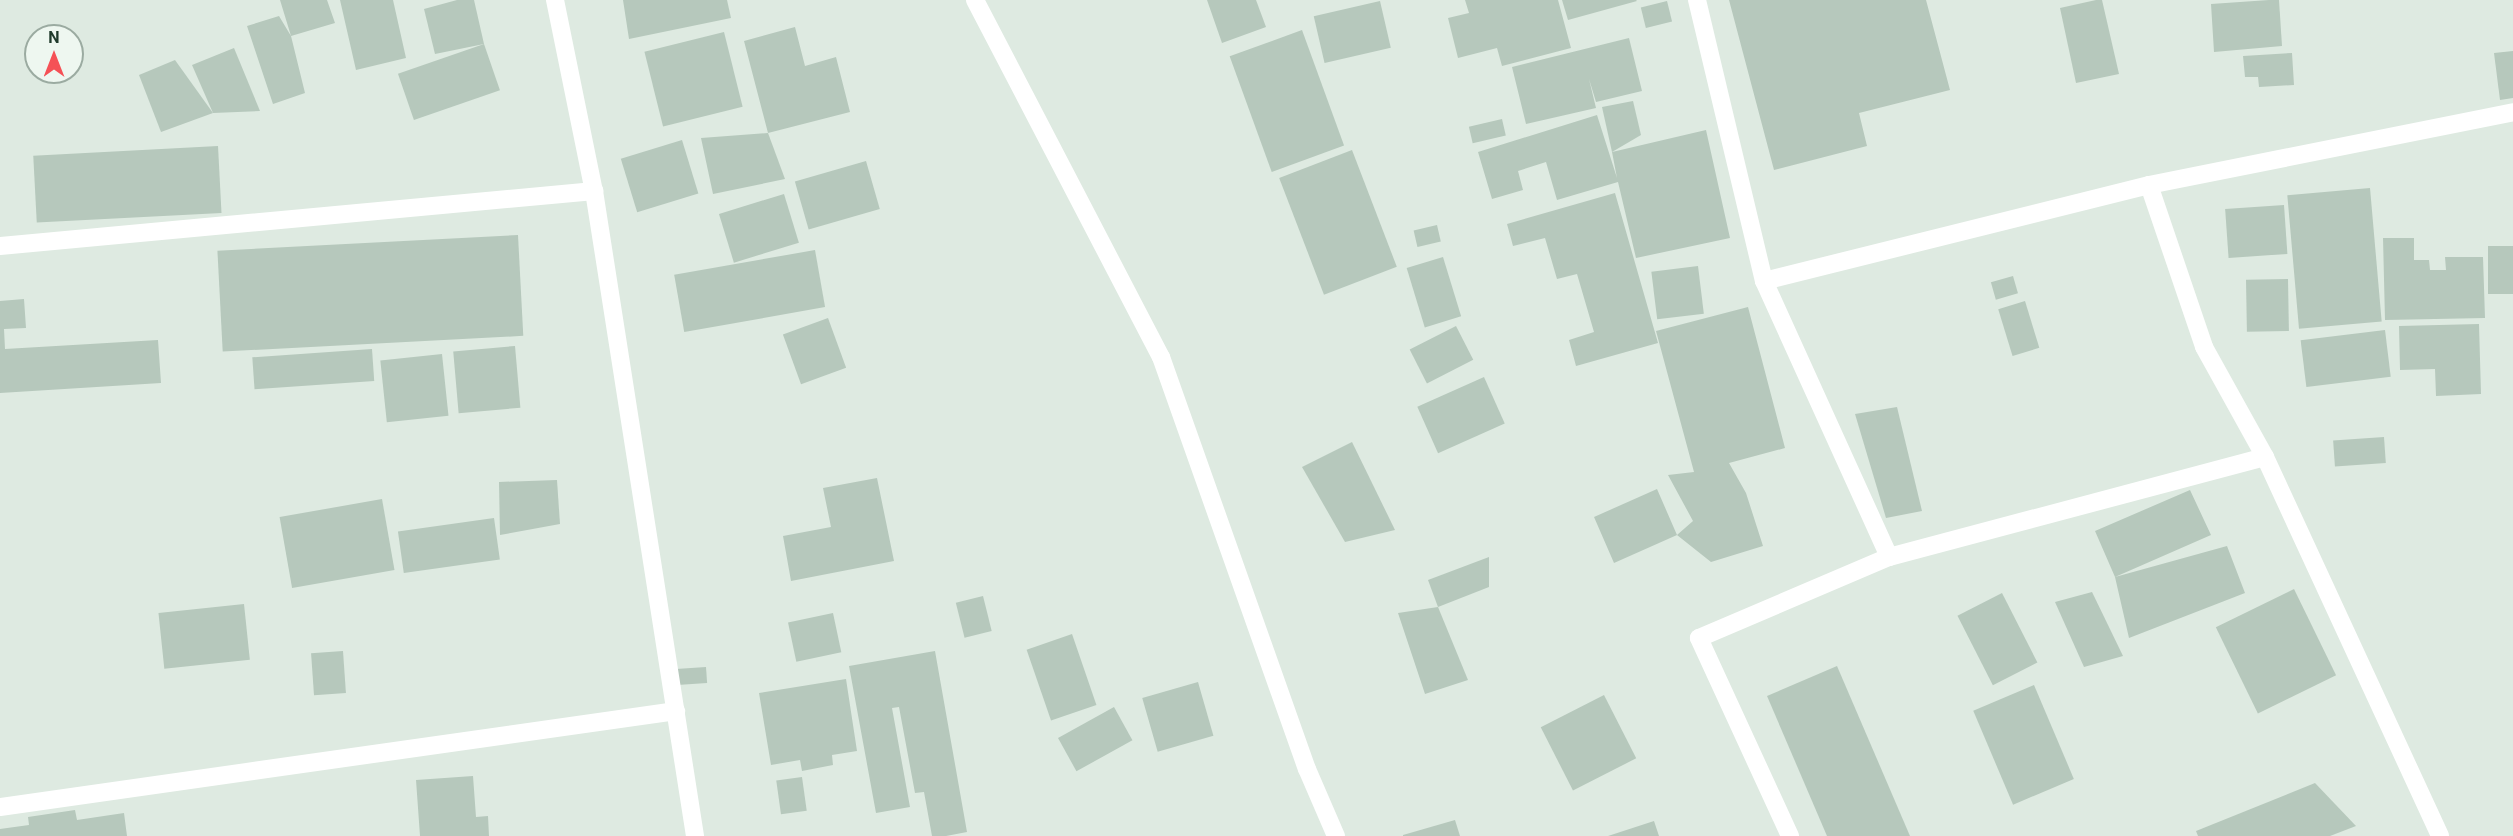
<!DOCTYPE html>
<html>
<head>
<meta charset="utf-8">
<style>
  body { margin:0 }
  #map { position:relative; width:2513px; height:836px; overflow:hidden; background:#deeae1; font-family:Roboto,sans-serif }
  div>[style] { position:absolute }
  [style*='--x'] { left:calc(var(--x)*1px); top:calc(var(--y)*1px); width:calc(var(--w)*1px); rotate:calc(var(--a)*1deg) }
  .building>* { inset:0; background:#b6c8bc; transform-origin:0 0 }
  .street>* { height:18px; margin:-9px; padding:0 9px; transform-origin:9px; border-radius:9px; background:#fff }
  span { translate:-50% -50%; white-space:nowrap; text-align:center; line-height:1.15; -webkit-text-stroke:5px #eef7f0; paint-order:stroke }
  .north { position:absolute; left:24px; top:24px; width:60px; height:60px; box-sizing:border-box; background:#eef7f0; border:2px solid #9baba1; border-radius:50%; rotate:0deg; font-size:16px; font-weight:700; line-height:24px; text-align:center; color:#1f3a2b }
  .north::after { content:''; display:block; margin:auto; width:21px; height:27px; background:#f55156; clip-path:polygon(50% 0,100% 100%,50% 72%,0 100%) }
</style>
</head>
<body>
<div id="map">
  <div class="building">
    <i style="clip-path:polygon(280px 0,327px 0,335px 23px,291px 36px,305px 93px,273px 104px,247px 26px,279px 16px,291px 36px)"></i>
    <i style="clip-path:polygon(340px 0,393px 0,406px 58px,356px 70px)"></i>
    <i style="clip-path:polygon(457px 0,474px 0,484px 44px,435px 54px,424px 9px)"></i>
    <i style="clip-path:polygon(623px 0,727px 0,731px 18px,629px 39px)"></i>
    <i style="clip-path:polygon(1207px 0,1256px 0,1266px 27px,1222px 43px)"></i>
    <i style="clip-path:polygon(1465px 0,1558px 0,1571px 48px,1502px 66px,1497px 48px,1458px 58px,1448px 18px,1469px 13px)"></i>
    <i style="clip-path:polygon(1562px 0,1636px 0,1637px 1px,1568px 20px)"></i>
    <i style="clip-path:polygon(1729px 0,1926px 0,1950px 90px,1859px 113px,1867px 146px,1774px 170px)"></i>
    <i style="clip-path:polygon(2096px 0,2102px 0,2119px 74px,2076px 83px,2060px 8px)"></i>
    <i style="clip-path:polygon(2269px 0,2279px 0,2282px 46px,2214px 52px,2211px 4px)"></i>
    <i style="left:1380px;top:1px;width:48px;height:68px;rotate:77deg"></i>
    <i style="left:1667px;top:1px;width:21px;height:27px;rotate:76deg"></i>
    <i style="clip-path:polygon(795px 27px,805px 66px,836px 57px,850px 112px,768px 133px,744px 41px)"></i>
    <i style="left:1302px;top:30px;width:123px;height:77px;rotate:70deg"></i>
    <i style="left:724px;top:32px;width:77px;height:82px;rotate:76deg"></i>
    <i style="clip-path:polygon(1629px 38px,1642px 91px,1596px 102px,1589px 79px,1596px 108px,1526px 124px,1512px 67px)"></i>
    <i style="left:484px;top:44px;width:49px;height:91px;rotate:71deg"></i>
    <i style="clip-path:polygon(234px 48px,260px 111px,213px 113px,192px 65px)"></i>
    <i style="clip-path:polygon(2513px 51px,2513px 98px,2500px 100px,2494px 53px)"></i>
    <i style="clip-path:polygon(2292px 53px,2294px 85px,2259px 87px,2258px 77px,2245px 77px,2243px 56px)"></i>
    <i style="clip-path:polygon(175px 60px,213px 113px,161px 132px,139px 75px)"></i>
    <i style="clip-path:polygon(1633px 101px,1641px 135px,1612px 152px,1602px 107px)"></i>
    <i style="clip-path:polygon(1597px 115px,1617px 178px,1612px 152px,1706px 130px,1730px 238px,1636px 258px,1618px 182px,1557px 200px,1546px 162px,1518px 171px,1523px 190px,1492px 199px,1478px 152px)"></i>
    <i style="left:1502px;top:119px;width:17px;height:34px;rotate:77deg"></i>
    <i style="clip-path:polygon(768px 133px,785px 179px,713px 194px,701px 138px)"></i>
    <i style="left:682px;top:140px;width:56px;height:64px;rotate:73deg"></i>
    <i style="left:218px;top:146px;width:67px;height:185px;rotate:87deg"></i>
    <i style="left:1352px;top:150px;width:125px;height:78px;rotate:69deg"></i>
    <i style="left:866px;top:161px;width:50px;height:74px;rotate:74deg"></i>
    <i style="left:2370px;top:188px;width:134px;height:83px;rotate:85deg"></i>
    <i style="clip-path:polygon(1615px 193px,1658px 343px,1576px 366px,1569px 340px,1594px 332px,1577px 274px,1557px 279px,1545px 238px,1513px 246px,1507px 224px)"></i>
    <i style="left:784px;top:194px;width:51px;height:68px;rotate:73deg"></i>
    <i style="left:2284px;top:205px;width:49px;height:59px;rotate:86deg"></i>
    <i style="left:1437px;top:225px;width:17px;height:24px;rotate:77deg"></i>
    <i style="left:518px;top:235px;width:101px;height:301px;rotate:87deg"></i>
    <i style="clip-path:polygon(2383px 238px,2414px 238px,2414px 260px,2429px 260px,2430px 270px,2446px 270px,2445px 257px,2483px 257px,2485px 318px,2385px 320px)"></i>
    <i style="left:2488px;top:246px;width:25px;height:48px"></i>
    <i style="left:815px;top:250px;width:58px;height:143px;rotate:80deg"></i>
    <i style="left:1443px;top:257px;width:62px;height:38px;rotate:73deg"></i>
    <i style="left:1698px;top:266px;width:48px;height:47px;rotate:83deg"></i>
    <i style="left:2013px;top:276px;width:18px;height:23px;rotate:74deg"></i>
    <i style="left:2288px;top:279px;width:52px;height:42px;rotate:89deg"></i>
    <i style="clip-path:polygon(24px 299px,26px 328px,4px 329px,5px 349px,158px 340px,161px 383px,0 393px,0 301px)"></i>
    <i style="left:2025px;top:301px;width:49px;height:28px;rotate:73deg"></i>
    <i style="clip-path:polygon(1748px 307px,1785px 448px,1729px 463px,1746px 493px,1763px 546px,1711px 562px,1677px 535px,1614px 563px,1594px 517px,1657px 489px,1677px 535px,1693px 521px,1668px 475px,1694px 472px,1656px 331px)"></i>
    <i style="left:828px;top:318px;width:53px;height:48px;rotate:70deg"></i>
    <i style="clip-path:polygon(2479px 324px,2481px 394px,2436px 396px,2435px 369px,2400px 370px,2399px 326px)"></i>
    <i style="left:1456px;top:326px;width:38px;height:52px;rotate:63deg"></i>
    <i style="left:2385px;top:330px;width:47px;height:85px;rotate:83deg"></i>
    <i style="left:515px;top:346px;width:62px;height:62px;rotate:85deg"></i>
    <i style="left:372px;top:349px;width:32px;height:120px;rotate:86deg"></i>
    <i style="left:442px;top:354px;width:62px;height:62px;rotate:84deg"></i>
    <i style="left:1484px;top:377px;width:51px;height:73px;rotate:66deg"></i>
    <i style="clip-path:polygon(1897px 407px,1922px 511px,1886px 518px,1855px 414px)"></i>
    <i style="left:2384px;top:437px;width:26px;height:51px;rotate:86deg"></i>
    <i style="clip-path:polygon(1352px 442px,1395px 530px,1345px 542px,1302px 467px)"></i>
    <i style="clip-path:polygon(877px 478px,894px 561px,791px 581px,783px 536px,831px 527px,823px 488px)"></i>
    <i style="clip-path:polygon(557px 480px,560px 524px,500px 535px,499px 482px)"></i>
    <i style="clip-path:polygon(2190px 490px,2211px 535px,2115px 577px,2227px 546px,2245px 593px,2129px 638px,2115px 577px,2095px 531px)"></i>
    <i style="left:382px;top:499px;width:72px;height:104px;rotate:80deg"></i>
    <i style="left:494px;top:518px;width:42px;height:97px;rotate:82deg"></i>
    <i style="clip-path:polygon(1489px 557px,1489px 587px,1438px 607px,1428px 580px)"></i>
    <i style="left:2294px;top:589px;width:96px;height:87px;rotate:64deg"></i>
    <i style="clip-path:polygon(2092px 592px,2123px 656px,2084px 667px,2055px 602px)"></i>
    <i style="left:2002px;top:593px;width:78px;height:50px;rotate:63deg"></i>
    <i style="left:983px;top:596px;width:36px;height:28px;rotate:76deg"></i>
    <i style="left:244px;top:604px;width:56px;height:86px;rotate:84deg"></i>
    <i style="clip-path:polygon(1438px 607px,1468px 680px,1425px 694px,1398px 613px)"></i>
    <i style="left:833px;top:613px;width:40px;height:46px;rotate:78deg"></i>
    <i style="left:1072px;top:634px;width:75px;height:48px;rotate:71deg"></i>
    <i style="left:343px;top:651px;width:42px;height:32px;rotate:86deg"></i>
    <i style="clip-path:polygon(935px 651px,967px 832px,946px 836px,932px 836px,924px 792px,915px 793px,899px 707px,892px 708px,910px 807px,876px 813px,849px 666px)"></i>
    <i style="clip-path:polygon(1837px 666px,1910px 836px,1827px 836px,1767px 696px)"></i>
    <i style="left:706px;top:667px;width:16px;height:30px;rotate:86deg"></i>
    <i style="clip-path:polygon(846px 679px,857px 751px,832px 755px,833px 765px,802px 771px,800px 760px,771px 765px,759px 693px)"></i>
    <i style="left:1198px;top:682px;width:56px;height:58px;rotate:74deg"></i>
    <i style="left:2034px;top:685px;width:102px;height:66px;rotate:67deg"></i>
    <i style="left:1604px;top:695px;width:71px;height:71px;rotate:63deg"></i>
    <i style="left:1114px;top:707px;width:38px;height:64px;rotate:61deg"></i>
    <i style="clip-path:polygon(473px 776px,476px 817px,488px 816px,489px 836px,420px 836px,416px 780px)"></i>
    <i style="left:802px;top:777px;width:34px;height:26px;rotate:82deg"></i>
    <i style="clip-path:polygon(2315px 783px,2356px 826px,2330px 836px,2198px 836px,2196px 831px)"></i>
    <i style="clip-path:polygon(75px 810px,77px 820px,124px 813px,127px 836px,0 836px,0 829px,29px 825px,28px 817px)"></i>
    <i style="clip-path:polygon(1455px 820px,1460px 836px,1403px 836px,1403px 835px)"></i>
    <i style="clip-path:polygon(1654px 821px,1659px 836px,1608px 836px)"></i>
  </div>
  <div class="street">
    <i style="--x:555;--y:0;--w:195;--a:78.5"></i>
    <i style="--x:594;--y:191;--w:653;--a:81.1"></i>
    <i style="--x:975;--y:0;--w:403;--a:62.5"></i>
    <i style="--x:1161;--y:357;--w:437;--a:70.5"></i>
    <i style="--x:1307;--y:769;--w:73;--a:66.6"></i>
    <i style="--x:1697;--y:0;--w:289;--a:76.6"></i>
    <i style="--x:1764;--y:281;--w:303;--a:65.6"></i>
    <i style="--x:2149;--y:185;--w:371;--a:-11.3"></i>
    <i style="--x:0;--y:246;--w:597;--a:-5.29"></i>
    <i style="--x:1764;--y:281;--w:397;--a:-14"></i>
    <i style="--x:2149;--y:185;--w:171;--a:71.2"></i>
    <i style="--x:2204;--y:347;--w:126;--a:61"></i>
    <i style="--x:2265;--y:457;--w:417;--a:65.2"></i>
    <i style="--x:0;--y:807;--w:683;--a:-8.08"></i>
    <i style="--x:1790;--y:836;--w:218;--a:-114.7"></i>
    <i style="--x:1699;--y:638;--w:207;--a:-23.1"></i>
    <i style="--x:1889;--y:557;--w:389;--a:-14.9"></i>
  </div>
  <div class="north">N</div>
</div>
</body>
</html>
